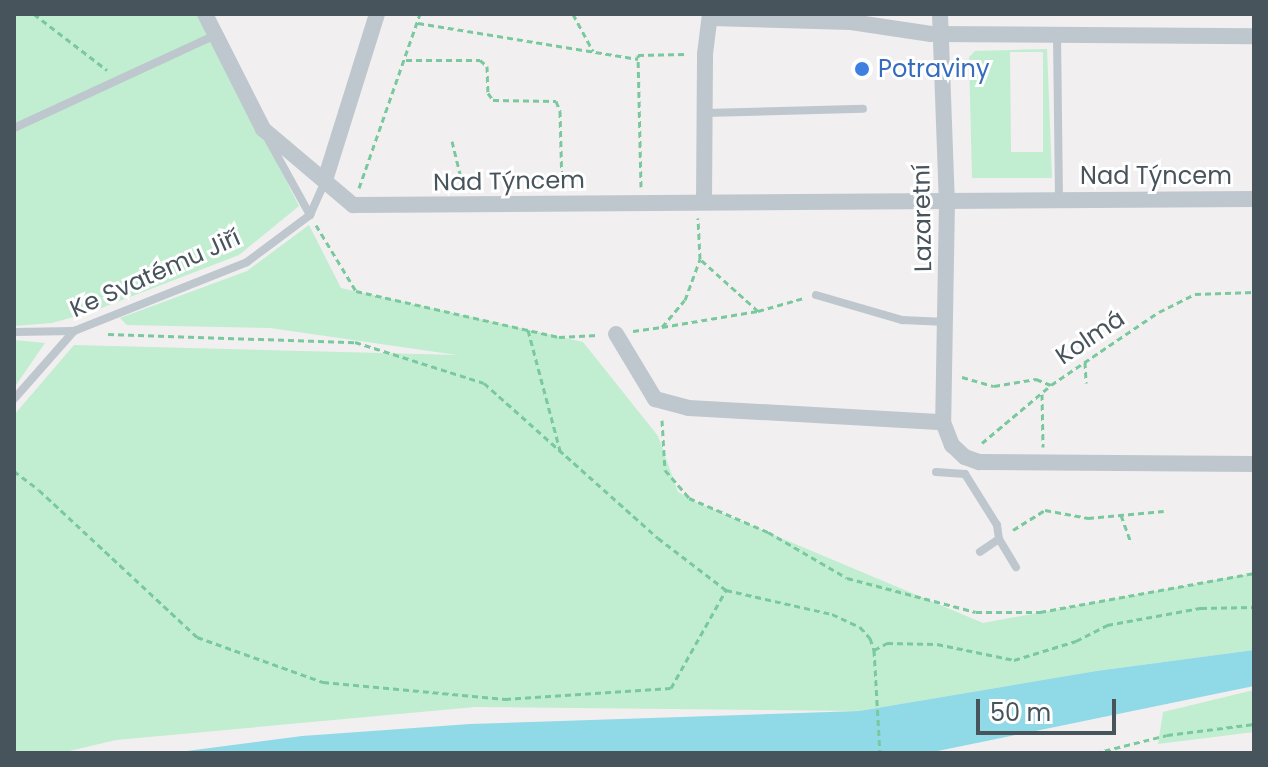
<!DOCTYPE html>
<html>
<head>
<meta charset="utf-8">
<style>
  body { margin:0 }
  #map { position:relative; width:1268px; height:767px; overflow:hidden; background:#f2eff0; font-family:Poppins,sans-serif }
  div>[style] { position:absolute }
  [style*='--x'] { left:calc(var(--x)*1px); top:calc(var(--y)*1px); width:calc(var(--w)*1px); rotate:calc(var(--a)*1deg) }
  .green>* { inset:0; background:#c1edd0 }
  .water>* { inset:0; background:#90d9e7 }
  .path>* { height:3px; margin-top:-1.5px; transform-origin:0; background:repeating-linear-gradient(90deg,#7ac99e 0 6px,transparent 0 10px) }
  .lane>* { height:8px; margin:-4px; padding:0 4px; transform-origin:4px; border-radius:4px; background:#bec7cd }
  .street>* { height:16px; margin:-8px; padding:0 8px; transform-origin:8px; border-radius:8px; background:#bec7cd }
  .dots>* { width:22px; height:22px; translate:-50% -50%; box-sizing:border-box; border:4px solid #fff; border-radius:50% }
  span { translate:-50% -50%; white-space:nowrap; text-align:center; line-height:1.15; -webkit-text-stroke:6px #fff; paint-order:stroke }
  .shop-label { font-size:24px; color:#366cbe }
  .left { translate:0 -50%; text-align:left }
  .street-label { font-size:24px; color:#48545c }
  .frame { position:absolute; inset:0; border:16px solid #48545c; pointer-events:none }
  .scale { position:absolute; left:976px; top:699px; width:140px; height:36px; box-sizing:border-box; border:4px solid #48545c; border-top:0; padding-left:10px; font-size:24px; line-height:28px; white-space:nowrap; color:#48545c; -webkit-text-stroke:6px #fff; paint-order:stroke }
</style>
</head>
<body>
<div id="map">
  <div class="green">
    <i style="clip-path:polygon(14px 14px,202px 14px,299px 206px,239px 255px,91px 312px,52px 323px,14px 326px)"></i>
    <i style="clip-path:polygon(evenodd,1047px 49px,1052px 178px,972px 178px,969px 57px,975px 51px,1047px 49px,1010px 52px,1043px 52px,1043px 152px,1011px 152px,1010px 52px)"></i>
    <i style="clip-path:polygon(309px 225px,341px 288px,583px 342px,658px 436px,678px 492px,698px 503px,983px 623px,1254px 573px,1254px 650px,1096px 671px,859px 711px,475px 707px,116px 740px,61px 753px,14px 753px,14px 415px,74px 345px,457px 355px,270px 328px,127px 325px,120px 318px,247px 271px)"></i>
    <i style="clip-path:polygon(14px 340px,45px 343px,14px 388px)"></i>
    <i style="clip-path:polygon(1254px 690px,1254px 732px,1158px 744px,1163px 712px)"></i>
  </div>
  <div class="water">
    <i style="clip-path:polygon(1254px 650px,1254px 686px,928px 753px,171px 753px,302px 736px,470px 724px,859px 711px,1096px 671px)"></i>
  </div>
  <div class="path">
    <i style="--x:34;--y:14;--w:92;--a:37.5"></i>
    <i style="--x:573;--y:14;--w:42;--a:61.6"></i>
    <i style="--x:418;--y:23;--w:223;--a:9.3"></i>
    <i style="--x:406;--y:60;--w:74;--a:0"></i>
    <i style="--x:480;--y:60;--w:9;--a:41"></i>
    <i style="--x:487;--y:66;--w:27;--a:88"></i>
    <i style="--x:488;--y:93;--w:9;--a:54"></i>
    <i style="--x:493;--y:100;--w:63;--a:0.9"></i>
    <i style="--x:556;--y:101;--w:11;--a:68"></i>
    <i style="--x:560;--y:111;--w:77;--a:88.5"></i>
    <i style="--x:452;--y:141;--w:46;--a:76.3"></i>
    <i style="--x:641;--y:187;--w:132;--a:-91.3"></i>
    <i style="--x:638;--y:55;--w:48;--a:-1.2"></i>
    <i style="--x:359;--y:188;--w:184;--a:-70.7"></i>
    <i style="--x:316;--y:225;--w:77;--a:58.8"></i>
    <i style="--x:356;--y:291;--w:208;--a:12.8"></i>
    <i style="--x:559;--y:337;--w:39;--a:-3"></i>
    <i style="--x:758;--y:311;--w:48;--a:-15.8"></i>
    <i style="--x:662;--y:327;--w:97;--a:-9.5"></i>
    <i style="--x:758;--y:311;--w:78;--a:-138.1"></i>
    <i style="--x:528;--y:330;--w:124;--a:75.1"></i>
    <i style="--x:633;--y:331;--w:29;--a:-8"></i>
    <i style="--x:662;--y:327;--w:35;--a:-50"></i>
    <i style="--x:685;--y:300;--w:44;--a:-69.9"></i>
    <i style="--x:700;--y:259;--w:41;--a:-92.8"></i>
    <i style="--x:108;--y:334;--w:247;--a:1.9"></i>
    <i style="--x:355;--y:342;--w:135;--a:17.6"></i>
    <i style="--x:484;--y:383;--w:233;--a:41.7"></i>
    <i style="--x:658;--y:538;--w:86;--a:37.4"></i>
    <i style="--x:726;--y:590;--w:109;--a:12.8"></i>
    <i style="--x:832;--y:614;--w:31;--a:25"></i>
    <i style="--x:860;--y:627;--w:15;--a:48"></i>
    <i style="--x:870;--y:638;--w:13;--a:72"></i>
    <i style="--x:874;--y:650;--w:103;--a:86.7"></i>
    <i style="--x:1085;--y:362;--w:21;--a:87"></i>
    <i style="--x:962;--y:377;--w:33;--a:16"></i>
    <i style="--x:994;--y:386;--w:43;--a:-9.5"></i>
    <i style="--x:1036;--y:379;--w:16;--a:22"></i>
    <i style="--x:1042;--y:394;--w:53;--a:88.9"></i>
    <i style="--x:662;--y:420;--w:50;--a:86.6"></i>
    <i style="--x:665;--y:470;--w:37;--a:49"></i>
    <i style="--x:689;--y:498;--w:86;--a:23.3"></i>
    <i style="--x:768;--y:532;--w:91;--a:30.2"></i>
    <i style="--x:847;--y:578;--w:133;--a:14.8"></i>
    <i style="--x:976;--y:612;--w:64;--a:0"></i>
    <i style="--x:1040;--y:612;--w:218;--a:-10.3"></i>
    <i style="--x:982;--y:443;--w:90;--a:-40"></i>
    <i style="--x:1051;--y:385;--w:130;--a:-34.1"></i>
    <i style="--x:1159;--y:312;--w:40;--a:-26.6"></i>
    <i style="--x:1195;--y:294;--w:59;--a:-1.9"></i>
    <i style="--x:14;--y:471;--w:31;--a:37"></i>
    <i style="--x:39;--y:490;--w:216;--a:42.9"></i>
    <i style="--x:197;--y:637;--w:134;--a:19.7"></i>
    <i style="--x:323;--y:682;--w:183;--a:5.3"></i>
    <i style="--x:505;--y:699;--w:166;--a:-3.8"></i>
    <i style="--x:671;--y:688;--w:112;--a:-60.7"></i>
    <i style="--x:1121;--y:515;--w:30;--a:70"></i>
    <i style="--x:1013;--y:530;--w:38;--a:-32"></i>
    <i style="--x:1045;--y:510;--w:44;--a:10.5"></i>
    <i style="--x:1088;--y:518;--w:76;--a:-5.3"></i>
    <i style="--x:874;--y:650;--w:15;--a:-28"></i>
    <i style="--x:887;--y:643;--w:50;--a:1.1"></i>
    <i style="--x:937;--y:644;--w:79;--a:11.7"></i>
    <i style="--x:1014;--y:660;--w:65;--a:-17"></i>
    <i style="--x:1076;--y:641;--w:35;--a:-27"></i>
    <i style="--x:1107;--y:625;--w:96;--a:-10.3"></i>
    <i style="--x:1201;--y:608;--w:53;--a:-1.1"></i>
    <i style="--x:1095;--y:753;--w:74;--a:-14"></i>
    <i style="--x:1167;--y:735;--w:88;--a:-7.2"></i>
  </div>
  <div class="lane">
    <i style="--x:1057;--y:35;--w:165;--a:89.3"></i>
    <i style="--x:705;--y:113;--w:158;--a:-1.5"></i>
    <i style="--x:14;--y:128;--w:221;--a:-24.8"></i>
    <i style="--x:268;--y:139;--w:87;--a:61.1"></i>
    <i style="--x:816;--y:295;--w:90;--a:16.2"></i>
    <i style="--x:902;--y:320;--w:44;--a:2.6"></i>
    <i style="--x:14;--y:332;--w:60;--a:-1"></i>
    <i style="--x:14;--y:399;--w:91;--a:-48.6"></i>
    <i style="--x:74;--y:331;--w:186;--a:-21.7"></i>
    <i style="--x:247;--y:262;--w:79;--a:-36.7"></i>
    <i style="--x:310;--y:215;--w:37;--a:-66"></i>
    <i style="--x:936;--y:472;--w:29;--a:4"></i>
    <i style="--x:965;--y:474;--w:60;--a:57.9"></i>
    <i style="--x:997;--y:525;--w:14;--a:82"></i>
    <i style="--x:999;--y:539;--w:23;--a:146"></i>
    <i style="--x:999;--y:539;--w:33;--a:59"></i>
  </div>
  <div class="street">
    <i style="--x:205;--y:14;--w:129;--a:63.2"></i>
    <i style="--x:263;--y:129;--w:118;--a:40.2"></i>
    <i style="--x:353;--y:205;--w:901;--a:-0.38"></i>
    <i style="--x:940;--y:14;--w:188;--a:87.9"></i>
    <i style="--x:947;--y:202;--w:220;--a:91"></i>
    <i style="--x:943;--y:422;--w:25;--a:69"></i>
    <i style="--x:952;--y:445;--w:18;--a:43"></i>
    <i style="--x:965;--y:457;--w:15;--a:20"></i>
    <i style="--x:979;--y:462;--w:275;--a:0.4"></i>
    <i style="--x:710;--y:18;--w:141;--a:1.6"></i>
    <i style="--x:851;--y:22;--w:81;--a:8.5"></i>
    <i style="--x:931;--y:34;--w:323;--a:0.4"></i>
    <i style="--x:325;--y:180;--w:174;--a:-72.6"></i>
    <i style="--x:704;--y:202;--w:148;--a:-89.6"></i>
    <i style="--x:705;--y:54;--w:40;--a:-82.9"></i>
    <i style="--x:616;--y:334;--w:76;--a:59"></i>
    <i style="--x:655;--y:399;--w:35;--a:15"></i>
    <i style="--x:689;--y:408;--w:254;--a:3.2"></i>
  </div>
  <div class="dots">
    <i style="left:862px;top:69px;background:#3f7fe0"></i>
  </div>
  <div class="shop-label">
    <span class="left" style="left:878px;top:69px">Potraviny</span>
  </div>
  <div class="street-label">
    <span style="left:1156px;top:176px">Nad Týncem</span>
    <span style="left:509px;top:181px;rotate:-1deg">Nad Týncem</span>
    <span style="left:922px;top:218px;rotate:-91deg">Lazaretní</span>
    <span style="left:155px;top:273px;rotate:-24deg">Ke Svatému Jiří</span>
    <span style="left:1090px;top:337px;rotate:-34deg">Kolmá</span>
  </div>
  <div class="frame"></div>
  <div class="scale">50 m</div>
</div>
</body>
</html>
